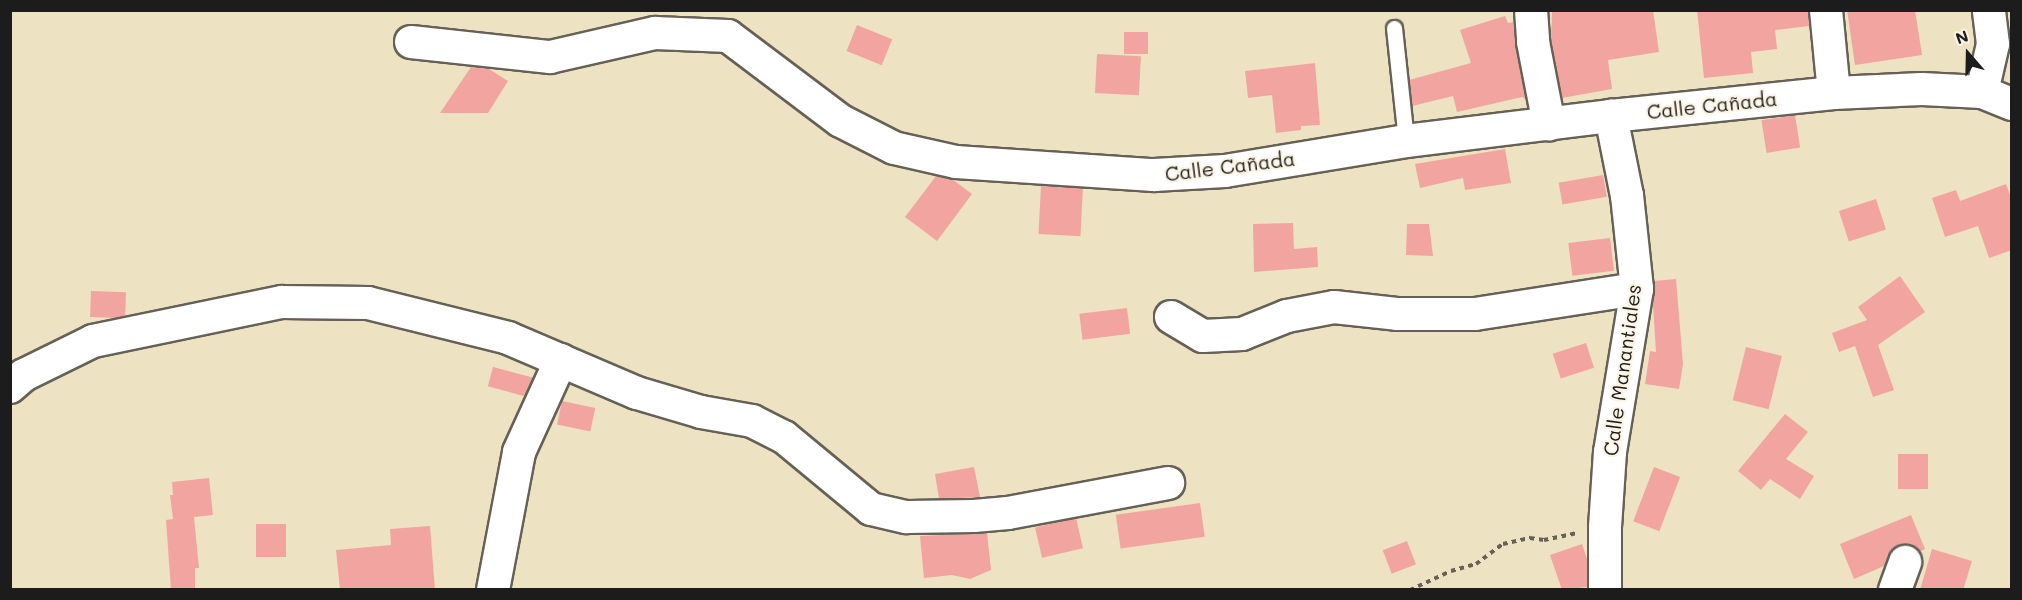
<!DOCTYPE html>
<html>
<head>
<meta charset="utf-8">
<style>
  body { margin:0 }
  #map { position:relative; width:2022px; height:600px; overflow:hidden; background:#ede2c1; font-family:Mali,sans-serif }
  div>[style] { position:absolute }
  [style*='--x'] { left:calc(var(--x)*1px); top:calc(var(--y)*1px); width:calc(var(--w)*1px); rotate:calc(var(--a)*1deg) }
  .building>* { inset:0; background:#f2a5a0; transform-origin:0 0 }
  .path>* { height:4px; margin-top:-2px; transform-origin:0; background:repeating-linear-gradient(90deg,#656156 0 4.5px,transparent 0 9px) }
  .roads { filter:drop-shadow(2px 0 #656156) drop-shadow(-2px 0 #656156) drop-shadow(0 2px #656156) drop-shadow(0 -2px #656156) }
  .service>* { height:15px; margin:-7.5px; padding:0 7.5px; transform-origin:7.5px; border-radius:7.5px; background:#fff }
  .minor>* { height:32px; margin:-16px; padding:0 16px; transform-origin:16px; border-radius:16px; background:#fff }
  span { translate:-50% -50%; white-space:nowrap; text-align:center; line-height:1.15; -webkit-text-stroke:4.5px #fcf5e5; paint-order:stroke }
  .street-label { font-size:20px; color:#1c1c1c }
  .frame { position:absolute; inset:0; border:12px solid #1c1c1c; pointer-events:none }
  .north { position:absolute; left:1938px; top:24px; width:60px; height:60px; -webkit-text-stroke:4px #fcf5e5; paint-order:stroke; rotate:340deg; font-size:16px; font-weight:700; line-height:24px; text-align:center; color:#1c1c1c }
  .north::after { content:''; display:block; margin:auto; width:21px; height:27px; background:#1c1c1c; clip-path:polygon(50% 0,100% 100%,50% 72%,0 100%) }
</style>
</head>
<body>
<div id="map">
  <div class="building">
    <i style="clip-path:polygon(1552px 10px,1653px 10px,1659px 52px,1608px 60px,1612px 89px,1562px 98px,1551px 40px)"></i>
    <i style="clip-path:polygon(1697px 10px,1808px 10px,1809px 26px,1775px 30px,1777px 49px,1751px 52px,1753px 73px,1704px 78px)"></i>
    <i style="clip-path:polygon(1847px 10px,1915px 10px,1922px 55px,1855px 65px)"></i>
    <i style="clip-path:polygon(1505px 16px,1508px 23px,1514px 22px,1526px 99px,1522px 97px,1457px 112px,1453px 96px,1412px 106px,1409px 80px,1471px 63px,1460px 30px)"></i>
    <i style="left:857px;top:25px;width:38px;height:28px;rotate:22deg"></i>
    <i style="left:1124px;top:32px;width:24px;height:22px"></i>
    <i style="left:1097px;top:54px;width:44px;height:39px;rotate:3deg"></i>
    <i style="clip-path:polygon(1315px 63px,1320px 125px,1301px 126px,1301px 130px,1276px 133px,1272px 95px,1248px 98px,1245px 71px)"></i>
    <i style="clip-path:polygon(471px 67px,489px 69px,508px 81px,488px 113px,440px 113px)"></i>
    <i style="left:1795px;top:115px;width:33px;height:34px;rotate:81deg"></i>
    <i style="clip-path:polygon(1505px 149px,1511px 183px,1465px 190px,1463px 178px,1420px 188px,1415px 164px)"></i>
    <i style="left:1603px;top:175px;width:22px;height:45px;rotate:80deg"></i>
    <i style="clip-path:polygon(936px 176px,952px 179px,972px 194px,937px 241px,905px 217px)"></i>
    <i style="clip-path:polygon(2006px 184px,2012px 200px,2012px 250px,1989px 258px,1978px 226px,1945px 237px,1932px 198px,1956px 190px,1960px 201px)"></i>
    <i style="left:1041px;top:186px;width:42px;height:48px;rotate:3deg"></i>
    <i style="left:1876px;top:199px;width:32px;height:39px;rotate:72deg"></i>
    <i style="clip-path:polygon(1293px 223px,1294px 249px,1317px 247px,1318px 267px,1254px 272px,1253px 224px)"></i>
    <i style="clip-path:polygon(1407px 224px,1429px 224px,1433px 256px,1406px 255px)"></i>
    <i style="left:1610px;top:238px;width:33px;height:42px;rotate:83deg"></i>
    <i style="clip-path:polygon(1900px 276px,1925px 312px,1878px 345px,1894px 390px,1873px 397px,1855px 346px,1839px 352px,1832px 333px,1867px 320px,1858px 307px)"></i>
    <i style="clip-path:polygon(1676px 279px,1683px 364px,1679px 389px,1645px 384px,1650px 351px,1656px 352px,1653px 305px,1654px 281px)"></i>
    <i style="left:91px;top:291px;width:35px;height:26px;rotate:2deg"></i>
    <i style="left:1127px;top:308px;width:26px;height:48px;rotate:83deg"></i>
    <i style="left:1586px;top:343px;width:26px;height:35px;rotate:72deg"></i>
    <i style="left:1746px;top:347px;width:37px;height:55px;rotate:14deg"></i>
    <i style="left:493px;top:367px;width:41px;height:20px;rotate:15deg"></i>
    <i style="left:562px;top:401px;width:34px;height:24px;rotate:12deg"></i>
    <i style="clip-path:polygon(1785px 414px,1808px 432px,1786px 459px,1814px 476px,1800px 499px,1770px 479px,1761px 490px,1738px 471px)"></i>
    <i style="left:1898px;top:454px;width:30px;height:35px"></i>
    <i style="clip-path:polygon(974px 467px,980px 497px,939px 499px,935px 474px)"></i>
    <i style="left:1654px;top:467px;width:28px;height:58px;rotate:21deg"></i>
    <i style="clip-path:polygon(209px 478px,213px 515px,194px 517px,199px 568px,195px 568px,195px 590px,171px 590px,166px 520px,173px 519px,170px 495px,173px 495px,172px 482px)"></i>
    <i style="left:1200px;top:503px;width:34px;height:85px;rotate:82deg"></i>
    <i style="clip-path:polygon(1911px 515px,1925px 549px,1919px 552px,1912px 545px,1901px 544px,1893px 549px,1884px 566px,1854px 579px,1840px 544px)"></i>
    <i style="left:1076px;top:518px;width:31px;height:42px;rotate:77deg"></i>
    <i style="left:256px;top:524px;width:30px;height:33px"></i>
    <i style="clip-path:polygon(430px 526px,435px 590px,340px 590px,336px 550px,391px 545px,390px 529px)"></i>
    <i style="clip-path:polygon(987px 533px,991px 570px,970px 579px,952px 575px,924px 578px,920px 536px)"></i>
    <i style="left:1407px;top:541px;width:25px;height:26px;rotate:69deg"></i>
    <i style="clip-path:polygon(1582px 544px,1587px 559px,1587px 587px,1562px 590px,1550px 555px)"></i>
    <i style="clip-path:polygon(1932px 549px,1972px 561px,1963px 590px,1920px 590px)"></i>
  </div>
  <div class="path">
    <i style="--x:1410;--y:590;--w:45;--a:-24.9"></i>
    <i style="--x:1451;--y:571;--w:26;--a:-16"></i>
    <i style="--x:1476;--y:564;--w:34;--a:-37"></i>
    <i style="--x:1503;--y:544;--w:28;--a:-13"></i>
    <i style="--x:1530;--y:538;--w:14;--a:8"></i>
    <i style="--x:1544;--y:540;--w:34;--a:-12"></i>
  </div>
  <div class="roads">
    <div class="service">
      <i style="--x:1394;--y:28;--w:114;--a:83.9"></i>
    </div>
    <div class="minor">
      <i style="--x:1531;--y:10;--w:32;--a:86"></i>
      <i style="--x:1533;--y:42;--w:84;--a:79"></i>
      <i style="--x:1826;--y:10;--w:83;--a:84.5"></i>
      <i style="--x:411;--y:42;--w:140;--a:6.2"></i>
      <i style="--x:550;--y:57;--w:108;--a:-12.9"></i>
      <i style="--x:655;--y:33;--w:73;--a:2.4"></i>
      <i style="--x:728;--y:36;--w:141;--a:37"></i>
      <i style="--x:841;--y:121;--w:59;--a:27"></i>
      <i style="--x:894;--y:148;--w:64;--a:12.7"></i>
      <i style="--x:956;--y:162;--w:198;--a:3.8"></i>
      <i style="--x:1154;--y:175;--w:71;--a:-3.2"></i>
      <i style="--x:1225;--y:171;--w:183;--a:-9.4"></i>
      <i style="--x:1406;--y:141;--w:207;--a:-7"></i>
      <i style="--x:1611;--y:116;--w:224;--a:-5.9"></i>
      <i style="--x:1834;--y:93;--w:88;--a:-2.6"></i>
      <i style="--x:1922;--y:89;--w:60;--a:2.9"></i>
      <i style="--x:1982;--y:92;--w:32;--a:22"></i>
      <i style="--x:1982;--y:92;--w:49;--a:-77.1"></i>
      <i style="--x:1993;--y:44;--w:34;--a:-97"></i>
      <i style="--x:1171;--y:317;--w:37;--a:31"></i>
      <i style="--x:1203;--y:336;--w:39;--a:-3"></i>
      <i style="--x:1242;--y:334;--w:48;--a:-21.8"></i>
      <i style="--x:1287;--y:316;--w:48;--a:-10.8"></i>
      <i style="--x:1334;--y:307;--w:63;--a:6.3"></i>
      <i style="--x:1397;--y:314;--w:78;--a:0"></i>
      <i style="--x:1475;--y:314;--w:164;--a:-8.8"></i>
      <i style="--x:10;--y:387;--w:18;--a:-41"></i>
      <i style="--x:24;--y:375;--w:77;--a:-26.2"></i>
      <i style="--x:93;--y:341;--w:193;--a:-11.7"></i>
      <i style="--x:282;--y:302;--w:86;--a:0.7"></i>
      <i style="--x:368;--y:303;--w:144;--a:14"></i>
      <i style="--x:508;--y:338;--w:140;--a:23.1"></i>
      <i style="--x:637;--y:393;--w:67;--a:16.5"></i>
      <i style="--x:701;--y:412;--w:52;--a:10"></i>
      <i style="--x:752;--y:421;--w:36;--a:27"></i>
      <i style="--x:784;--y:437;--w:113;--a:39.6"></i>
      <i style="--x:871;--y:509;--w:37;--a:13"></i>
      <i style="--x:907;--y:517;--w:67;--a:-0.9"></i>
      <i style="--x:974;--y:516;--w:34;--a:-5"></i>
      <i style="--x:1008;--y:513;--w:163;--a:-10.6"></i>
      <i style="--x:493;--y:590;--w:140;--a:-79.3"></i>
      <i style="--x:519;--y:452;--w:101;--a:-65.5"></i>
      <i style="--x:1605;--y:590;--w:63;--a:-90"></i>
      <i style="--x:1605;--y:527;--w:75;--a:-86.2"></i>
      <i style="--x:1610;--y:452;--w:165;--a:-80.6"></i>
      <i style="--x:1637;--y:289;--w:94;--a:-96.1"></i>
      <i style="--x:1627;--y:196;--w:82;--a:-101.3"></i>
      <i style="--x:1895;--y:590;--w:30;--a:-70"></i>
    </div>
  </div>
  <div class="street-label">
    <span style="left:1712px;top:105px;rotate:-6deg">Calle Cañada</span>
    <span style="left:1230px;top:166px;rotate:-7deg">Calle Cañada</span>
    <span style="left:1622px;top:370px;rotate:-82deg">Calle Manantiales</span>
  </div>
  <div class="frame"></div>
  <div class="north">N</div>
</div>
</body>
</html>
